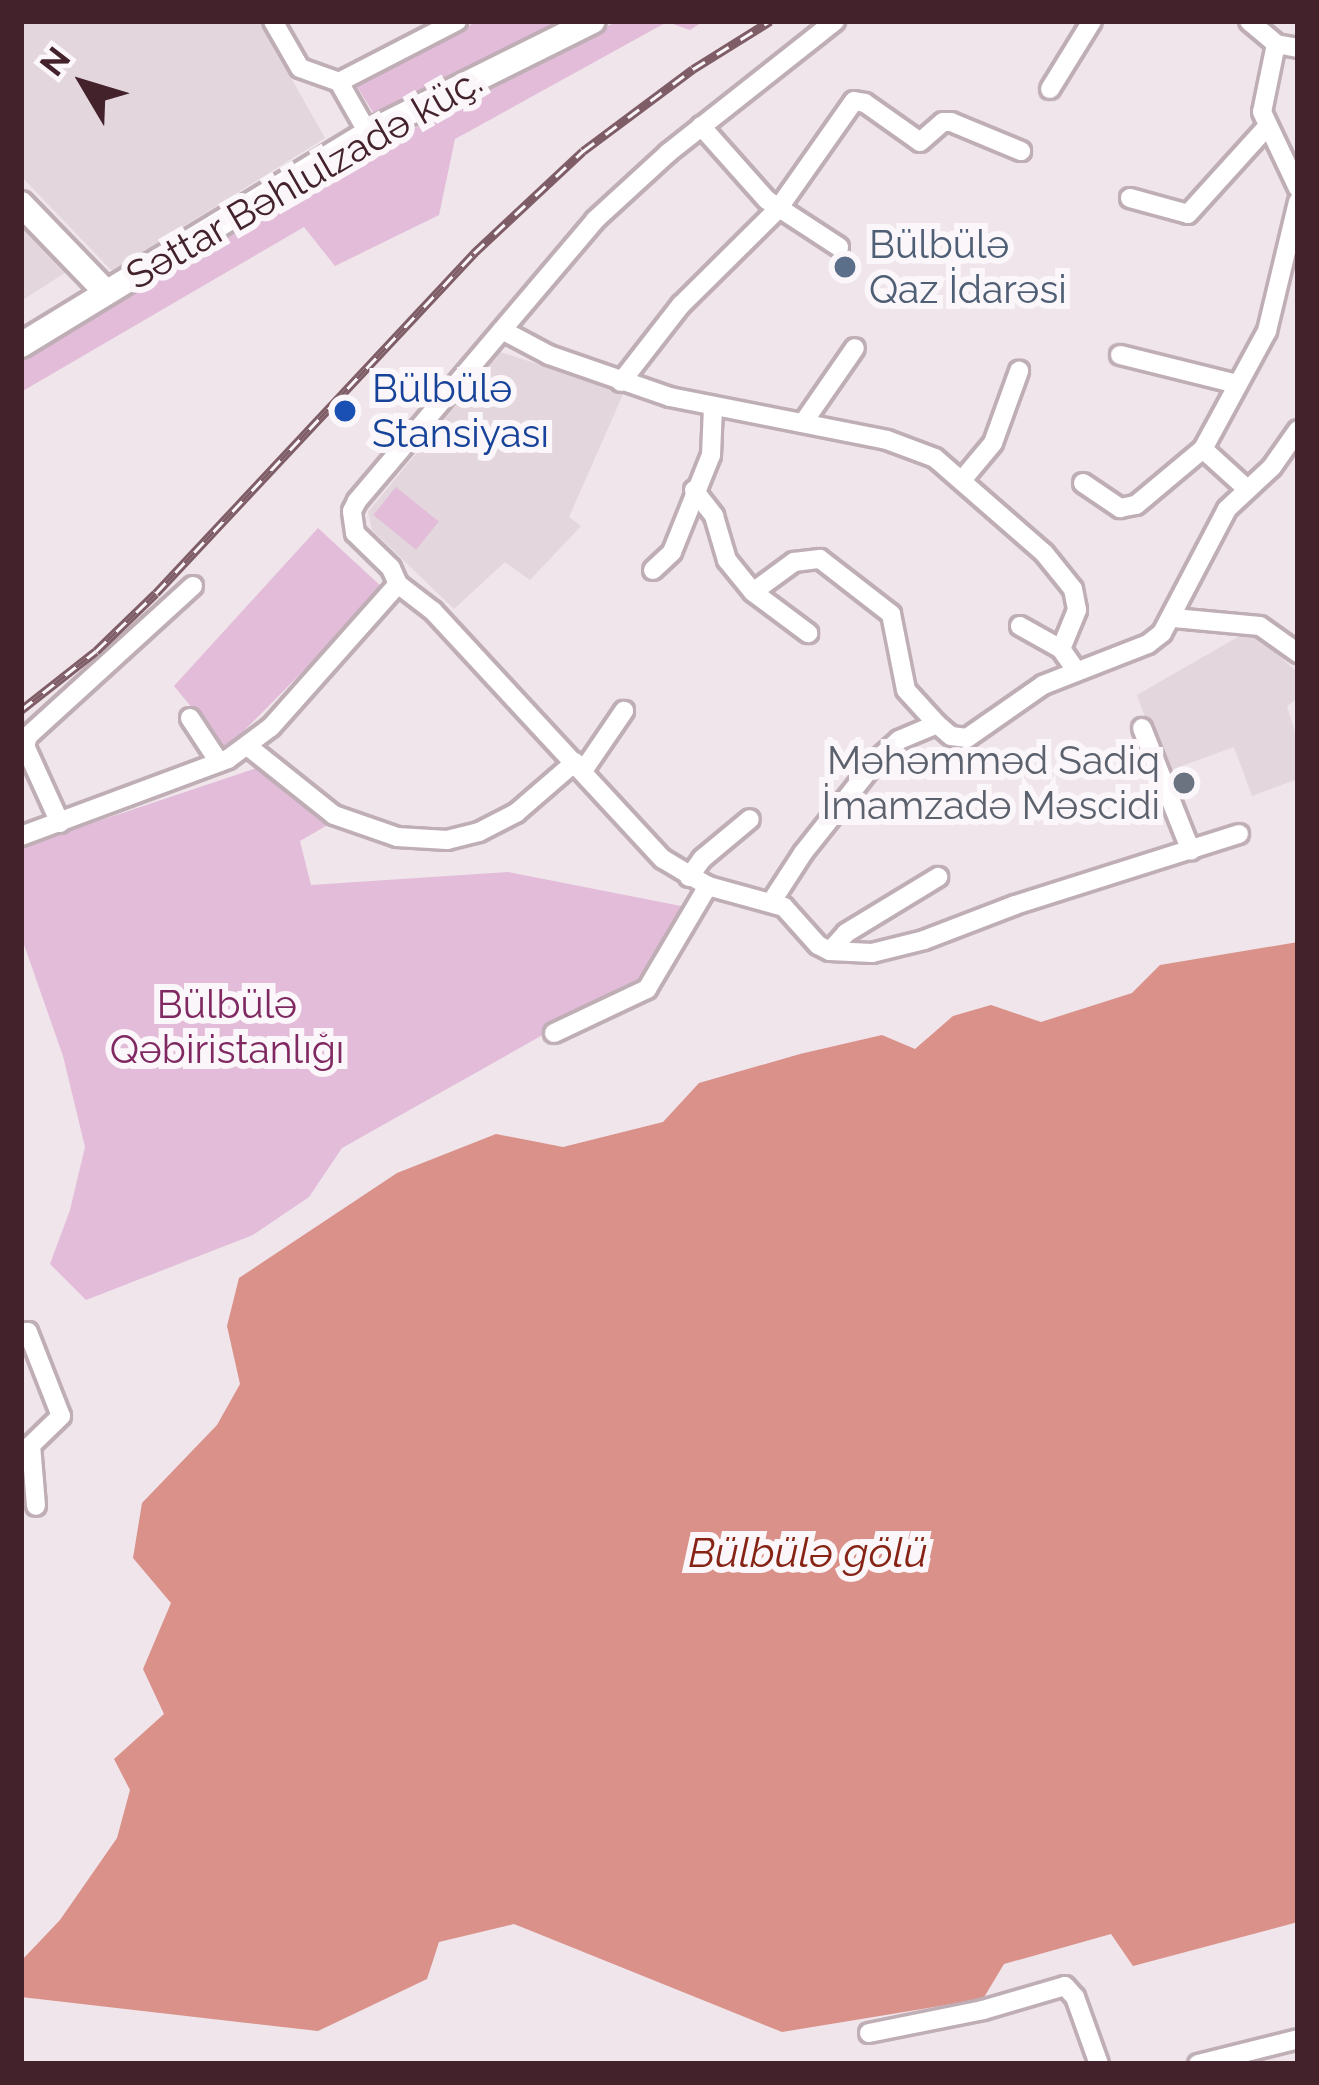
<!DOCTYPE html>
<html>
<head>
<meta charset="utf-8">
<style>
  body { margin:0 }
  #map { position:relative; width:1319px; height:2085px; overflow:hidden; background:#efe5ea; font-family:Raleway,sans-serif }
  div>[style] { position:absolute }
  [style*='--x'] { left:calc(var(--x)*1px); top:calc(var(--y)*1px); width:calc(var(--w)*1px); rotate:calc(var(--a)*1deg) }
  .built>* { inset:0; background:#e3d6dc }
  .green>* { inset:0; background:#e2bcd9; transform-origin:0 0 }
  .water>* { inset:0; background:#d99189 }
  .roads { filter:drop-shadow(3px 0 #bfaeb5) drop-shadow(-3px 0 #bfaeb5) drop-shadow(0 3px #bfaeb5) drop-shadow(0 -3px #bfaeb5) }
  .street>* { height:18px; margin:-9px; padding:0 9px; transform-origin:9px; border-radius:9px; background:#fff }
  .secondary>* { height:24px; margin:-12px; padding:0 12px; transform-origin:12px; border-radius:12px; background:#fff }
  .rail>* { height:9px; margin-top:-4.5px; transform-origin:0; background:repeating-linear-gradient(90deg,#fbf6f9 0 14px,#7f5d67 0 28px); box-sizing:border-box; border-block:3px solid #7f5d67 }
  .dots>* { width:33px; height:33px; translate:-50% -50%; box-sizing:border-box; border:6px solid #fbf6f9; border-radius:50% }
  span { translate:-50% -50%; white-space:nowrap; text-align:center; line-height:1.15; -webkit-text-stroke:12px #fbf6f9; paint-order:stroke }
  .street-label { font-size:39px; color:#43222c }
  .service-label { font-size:39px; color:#4e5e75 }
  .left { translate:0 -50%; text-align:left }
  .transit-label { font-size:39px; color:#164399 }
  .worship-label { font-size:39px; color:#5b616d }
  .right { translate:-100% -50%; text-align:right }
  .park-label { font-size:39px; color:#7f2861 }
  .water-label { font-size:42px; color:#862315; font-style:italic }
  .frame { position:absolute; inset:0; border:24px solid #43222c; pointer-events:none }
  .north { position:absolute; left:24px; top:24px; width:120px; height:120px; -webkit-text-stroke:9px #fbf6f9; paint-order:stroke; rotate:308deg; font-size:33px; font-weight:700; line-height:48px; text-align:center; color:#43222c }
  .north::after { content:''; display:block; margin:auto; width:42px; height:54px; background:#43222c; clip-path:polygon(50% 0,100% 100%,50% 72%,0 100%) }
</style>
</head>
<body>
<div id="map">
  <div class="built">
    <i style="clip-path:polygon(21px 21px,259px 21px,325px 138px,112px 271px,21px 176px)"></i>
    <i style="clip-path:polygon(21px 221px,68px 271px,21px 301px)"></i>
    <i style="clip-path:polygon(500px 352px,624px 392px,569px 517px,581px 526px,530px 580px,505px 562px,454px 609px,372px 530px,368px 512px)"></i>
    <i style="clip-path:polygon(1243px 634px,1258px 637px,1298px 673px,1298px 698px,1287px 706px,1298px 742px,1298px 779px,1252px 796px,1234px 747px,1165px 772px,1137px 695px)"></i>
  </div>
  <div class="green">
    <i style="clip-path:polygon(478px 21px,563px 21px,376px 117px,356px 85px)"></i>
    <i style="clip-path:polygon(618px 21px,704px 21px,690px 30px,667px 22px,455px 139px,439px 215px,335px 266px,304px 227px,21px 392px,21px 356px,484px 88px)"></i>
    <i style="left:396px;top:487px;width:55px;height:36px;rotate:39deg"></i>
    <i style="clip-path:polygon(318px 528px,384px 589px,226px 749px,174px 686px)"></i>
    <i style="clip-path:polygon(257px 768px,331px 823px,300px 841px,311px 885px,508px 872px,686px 907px,669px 941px,635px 983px,342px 1148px,309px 1197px,253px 1235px,86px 1300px,50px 1264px,70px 1210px,85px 1147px,63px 1056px,21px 936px,21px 847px)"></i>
  </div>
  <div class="water">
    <i style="clip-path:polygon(1298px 942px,1298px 1922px,1133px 1966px,1111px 1934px,1004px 1964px,983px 1999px,782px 2032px,514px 1924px,439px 1942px,427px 1979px,318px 2031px,21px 1997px,21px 1961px,60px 1920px,117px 1838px,130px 1790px,114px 1759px,164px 1714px,143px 1669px,171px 1603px,133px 1558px,142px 1503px,217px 1425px,240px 1384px,227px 1326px,239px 1278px,397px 1173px,496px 1134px,563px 1147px,663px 1122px,699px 1083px,800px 1054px,882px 1035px,915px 1049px,953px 1016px,991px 1005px,1041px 1022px,1132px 993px,1160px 965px)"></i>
  </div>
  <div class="roads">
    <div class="street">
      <i style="--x:273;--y:21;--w:54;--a:60.1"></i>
      <i style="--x:300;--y:68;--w:41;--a:19.7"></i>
      <i style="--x:339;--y:82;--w:133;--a:-27.3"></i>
      <i style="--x:1249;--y:21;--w:35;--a:40"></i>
      <i style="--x:1276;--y:44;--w:22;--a:10"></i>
      <i style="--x:1276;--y:44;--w:69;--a:101.6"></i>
      <i style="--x:1262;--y:112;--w:84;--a:64.7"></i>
      <i style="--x:339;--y:82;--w:59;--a:60.4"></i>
      <i style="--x:1050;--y:89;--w:80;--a:-58.3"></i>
      <i style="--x:701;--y:126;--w:99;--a:48.3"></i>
      <i style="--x:767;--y:200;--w:86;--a:33.1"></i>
      <i style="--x:1130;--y:198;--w:60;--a:15.4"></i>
      <i style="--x:1188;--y:214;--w:115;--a:-47.8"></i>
      <i style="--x:502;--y:330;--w:53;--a:28"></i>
      <i style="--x:549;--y:355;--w:128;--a:19.1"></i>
      <i style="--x:670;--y:397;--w:221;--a:11.2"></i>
      <i style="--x:887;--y:440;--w:51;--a:20.6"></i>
      <i style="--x:935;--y:458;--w:145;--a:41.1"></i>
      <i style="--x:1044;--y:553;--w:46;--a:51.1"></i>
      <i style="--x:1073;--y:589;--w:21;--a:79"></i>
      <i style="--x:1077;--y:610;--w:42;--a:112.3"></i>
      <i style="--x:1061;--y:649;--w:24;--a:55"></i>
      <i style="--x:1120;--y:355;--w:121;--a:13.9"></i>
      <i style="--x:621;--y:382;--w:98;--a:-52.1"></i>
      <i style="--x:681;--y:305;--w:136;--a:-44.7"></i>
      <i style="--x:778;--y:209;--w:132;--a:-54.9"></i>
      <i style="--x:854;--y:101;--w:11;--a:10"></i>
      <i style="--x:865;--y:103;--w:67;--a:35.3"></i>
      <i style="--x:920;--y:142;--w:30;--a:-41"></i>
      <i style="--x:943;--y:122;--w:8;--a:0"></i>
      <i style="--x:951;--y:122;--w:76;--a:22.5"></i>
      <i style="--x:803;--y:423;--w:91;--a:-55.3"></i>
      <i style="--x:1203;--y:449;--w:59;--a:42.3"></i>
      <i style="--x:963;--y:479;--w:47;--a:-50.2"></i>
      <i style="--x:993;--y:443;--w:77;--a:-70.1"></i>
      <i style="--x:1083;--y:483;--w:45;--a:34"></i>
      <i style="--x:1120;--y:508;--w:16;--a:-11"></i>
      <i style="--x:1136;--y:505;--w:87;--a:-39.9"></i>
      <i style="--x:1203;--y:449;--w:134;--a:-61.5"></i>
      <i style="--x:1267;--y:331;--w:133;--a:-76.5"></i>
      <i style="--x:694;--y:490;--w:33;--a:52"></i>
      <i style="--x:714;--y:516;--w:46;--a:73.5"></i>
      <i style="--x:727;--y:560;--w:41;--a:50.9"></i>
      <i style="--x:753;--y:592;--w:51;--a:-36.2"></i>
      <i style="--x:794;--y:562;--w:26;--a:-7"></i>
      <i style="--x:820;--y:559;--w:90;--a:37.8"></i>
      <i style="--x:891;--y:614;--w:77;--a:78.8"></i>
      <i style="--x:906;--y:690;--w:46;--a:47.6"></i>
      <i style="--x:653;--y:570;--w:26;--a:-43"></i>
      <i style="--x:672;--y:552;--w:105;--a:-68.1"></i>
      <i style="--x:711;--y:455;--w:48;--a:-87.6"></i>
      <i style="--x:398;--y:584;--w:44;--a:37.6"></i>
      <i style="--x:433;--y:611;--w:338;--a:47.2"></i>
      <i style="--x:663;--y:859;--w:52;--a:31"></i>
      <i style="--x:708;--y:886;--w:79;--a:15.4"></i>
      <i style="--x:784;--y:907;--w:51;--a:48.2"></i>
      <i style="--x:818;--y:945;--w:13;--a:27"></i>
      <i style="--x:830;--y:951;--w:42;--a:2.7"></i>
      <i style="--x:872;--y:953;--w:54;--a:-14"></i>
      <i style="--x:924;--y:940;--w:97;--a:-21"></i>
      <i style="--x:1015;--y:905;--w:235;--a:-17.6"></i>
      <i style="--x:753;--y:592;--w:69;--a:36.7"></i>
      <i style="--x:1174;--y:618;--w:86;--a:5.3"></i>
      <i style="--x:1260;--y:626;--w:47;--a:35.4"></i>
      <i style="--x:1020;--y:626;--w:47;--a:29.3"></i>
      <i style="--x:190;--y:718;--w:53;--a:56.6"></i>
      <i style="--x:1142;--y:728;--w:132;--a:68.3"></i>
      <i style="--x:250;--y:748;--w:107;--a:38.6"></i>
      <i style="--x:334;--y:815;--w:67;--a:19.2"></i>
      <i style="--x:397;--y:837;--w:50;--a:3.4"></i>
      <i style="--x:447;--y:840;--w:33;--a:-14"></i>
      <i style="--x:479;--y:832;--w:42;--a:-27.2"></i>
      <i style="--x:516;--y:813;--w:78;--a:-40.8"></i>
      <i style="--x:583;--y:771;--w:73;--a:-55.7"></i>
      <i style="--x:60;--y:823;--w:85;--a:-114.4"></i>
      <i style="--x:25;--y:746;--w:10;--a:-73"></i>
      <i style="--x:28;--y:736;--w:223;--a:-42.3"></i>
      <i style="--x:21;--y:836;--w:221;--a:-20.4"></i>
      <i style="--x:228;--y:759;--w:54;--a:-36.7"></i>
      <i style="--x:271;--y:727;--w:191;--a:-48.4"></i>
      <i style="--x:398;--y:584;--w:17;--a:-114"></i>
      <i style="--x:391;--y:568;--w:50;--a:-135.8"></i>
      <i style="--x:355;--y:533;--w:22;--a:-98"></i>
      <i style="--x:352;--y:511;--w:11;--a:-63"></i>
      <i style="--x:357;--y:501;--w:368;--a:-49.7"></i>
      <i style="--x:595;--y:220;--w:99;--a:-42.5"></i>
      <i style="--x:668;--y:153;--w:213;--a:-38.3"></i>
      <i style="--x:689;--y:877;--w:22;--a:-54"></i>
      <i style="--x:702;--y:859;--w:62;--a:-39.8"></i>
      <i style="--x:772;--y:901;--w:57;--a:-57.1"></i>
      <i style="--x:803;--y:853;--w:119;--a:-51.5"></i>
      <i style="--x:877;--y:760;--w:30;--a:-42"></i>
      <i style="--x:899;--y:740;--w:41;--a:-22.8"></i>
      <i style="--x:937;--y:724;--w:18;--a:41"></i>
      <i style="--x:951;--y:736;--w:16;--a:7"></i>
      <i style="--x:967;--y:738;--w:93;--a:-34.9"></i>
      <i style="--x:1043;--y:685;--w:113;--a:-21.3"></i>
      <i style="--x:1148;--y:644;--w:18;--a:-38"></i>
      <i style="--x:1162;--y:633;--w:140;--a:-62.3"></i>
      <i style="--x:1227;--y:509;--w:62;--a:-43"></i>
      <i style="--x:1272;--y:467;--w:45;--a:-54.9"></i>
      <i style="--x:830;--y:951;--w:24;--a:-48"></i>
      <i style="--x:846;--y:933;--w:108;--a:-31.3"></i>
      <i style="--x:554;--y:1033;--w:103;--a:-25.3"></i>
      <i style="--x:647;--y:989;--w:120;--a:-59.4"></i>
      <i style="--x:21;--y:1333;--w:7;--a:-8"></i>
      <i style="--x:28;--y:1332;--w:90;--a:68.6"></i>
      <i style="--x:61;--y:1416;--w:42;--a:136"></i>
      <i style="--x:31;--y:1445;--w:61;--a:85.3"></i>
      <i style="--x:869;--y:2033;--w:116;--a:-11.4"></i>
      <i style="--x:983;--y:2010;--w:85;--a:-16.3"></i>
      <i style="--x:1065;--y:1986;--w:15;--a:48"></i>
      <i style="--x:1075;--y:1997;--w:71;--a:70.3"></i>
      <i style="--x:1198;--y:2064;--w:103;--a:-14"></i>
    </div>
    <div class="secondary">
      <i style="--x:21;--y:204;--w:122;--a:46"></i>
      <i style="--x:21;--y:345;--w:407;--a:-31.4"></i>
      <i style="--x:368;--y:133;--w:251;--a:-26.5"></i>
    </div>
  </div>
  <div class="rail">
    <i style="--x:21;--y:710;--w:95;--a:-38.2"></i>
    <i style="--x:96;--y:651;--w:83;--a:-44"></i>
    <i style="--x:156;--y:593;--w:466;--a:-46.9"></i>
    <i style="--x:474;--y:253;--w:149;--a:-43.1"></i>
    <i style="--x:583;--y:151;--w:137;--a:-36.7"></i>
    <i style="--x:693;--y:69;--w:91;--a:-31.9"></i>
  </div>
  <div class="dots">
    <i style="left:845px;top:267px;background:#5c6f8a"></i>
    <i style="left:345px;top:411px;background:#1a4fb4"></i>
    <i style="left:1184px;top:783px;background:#6b7280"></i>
  </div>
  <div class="street-label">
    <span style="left:304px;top:178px;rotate:-30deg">Səttar Bəhlulzadə küç.</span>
  </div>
  <div class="service-label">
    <span class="left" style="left:869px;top:267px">Bülbülə<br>Qaz İdarəsi</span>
  </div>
  <div class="transit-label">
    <span class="left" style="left:372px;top:411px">Bülbülə<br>Stansiyası</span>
  </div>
  <div class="worship-label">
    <span class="right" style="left:1160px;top:783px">Məhəmməd Sadiq<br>İmamzadə Məscidi</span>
  </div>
  <div class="park-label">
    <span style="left:227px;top:1027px">Bülbülə<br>Qəbiristanlığı</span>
  </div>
  <div class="water-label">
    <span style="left:808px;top:1553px">Bülbülə gölü</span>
  </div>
  <div class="frame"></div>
  <div class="north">N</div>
</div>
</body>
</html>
